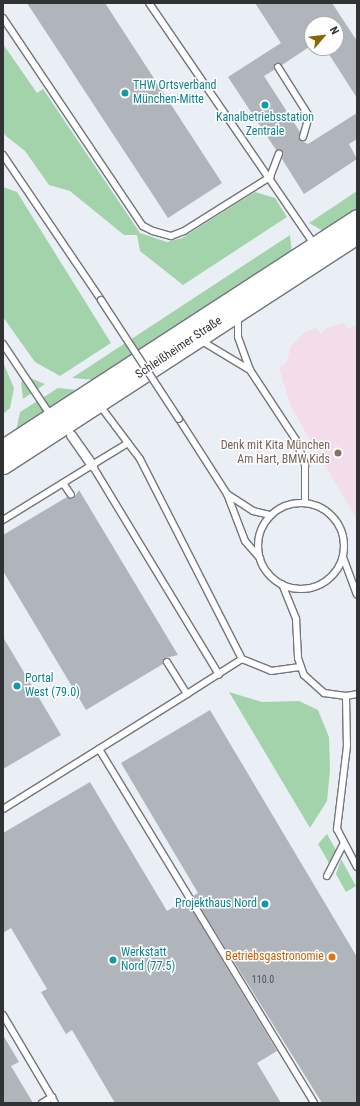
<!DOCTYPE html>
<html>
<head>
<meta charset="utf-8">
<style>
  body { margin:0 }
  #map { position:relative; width:360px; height:1106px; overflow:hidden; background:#eaeff5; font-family:"Roboto Condensed",sans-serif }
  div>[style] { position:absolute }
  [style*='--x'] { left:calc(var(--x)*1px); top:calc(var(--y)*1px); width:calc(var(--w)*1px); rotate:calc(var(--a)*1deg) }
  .education>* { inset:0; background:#f4ddea }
  .green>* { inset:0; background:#a3d3ab }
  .building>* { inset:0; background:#b0b5bb }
  .roads { filter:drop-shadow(1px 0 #72767c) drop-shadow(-1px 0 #72767c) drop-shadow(0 1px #72767c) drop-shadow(0 -1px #72767c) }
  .service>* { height:6px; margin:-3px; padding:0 3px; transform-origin:3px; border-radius:3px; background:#fff }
  .service>.ring { margin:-3px; padding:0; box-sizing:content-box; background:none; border:6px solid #fff; border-radius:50% }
  .pedestrian>* { height:9px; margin:-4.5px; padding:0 4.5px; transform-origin:4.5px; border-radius:4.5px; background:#fff }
  .secondary>* { height:17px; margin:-8.5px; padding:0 8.5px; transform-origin:8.5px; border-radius:8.5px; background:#fff }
  .bridges { filter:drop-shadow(1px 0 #72767c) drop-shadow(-1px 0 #72767c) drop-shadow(0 1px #72767c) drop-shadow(0 -1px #72767c) }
  .service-bridge>* { height:6px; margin:-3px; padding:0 3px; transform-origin:3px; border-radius:3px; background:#fff }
  .dots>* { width:11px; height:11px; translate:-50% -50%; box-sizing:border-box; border:2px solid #fff; border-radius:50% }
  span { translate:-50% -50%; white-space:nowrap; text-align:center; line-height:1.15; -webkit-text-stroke:3px #fff; paint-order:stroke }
  .number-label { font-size:10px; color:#505356 }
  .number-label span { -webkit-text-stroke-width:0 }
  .culture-label { font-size:12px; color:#0d838f }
  .left { translate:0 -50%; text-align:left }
  .right { translate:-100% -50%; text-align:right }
  .street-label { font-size:12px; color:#303234 }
  .education-label { font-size:12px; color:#785e54 }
  .food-label { font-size:12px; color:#c56008 }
  .frame { position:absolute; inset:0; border:4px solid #303234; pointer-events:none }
  .north { position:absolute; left:304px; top:16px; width:40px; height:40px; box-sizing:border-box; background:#fff; border:1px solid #acadae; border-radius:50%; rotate:62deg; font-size:11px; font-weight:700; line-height:16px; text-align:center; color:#303234 }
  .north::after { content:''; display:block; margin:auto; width:14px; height:18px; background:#886602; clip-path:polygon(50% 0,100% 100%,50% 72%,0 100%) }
</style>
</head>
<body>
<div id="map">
  <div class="education">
    <i style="clip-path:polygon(344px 323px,348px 329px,357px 324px,357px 520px,291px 407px,279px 368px,286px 363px,291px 346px,306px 331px,317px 328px,320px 334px,328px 327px)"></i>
  </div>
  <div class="green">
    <i style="clip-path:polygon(3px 44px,37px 93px,43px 89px,140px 233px,167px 242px,182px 238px,255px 192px,275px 198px,287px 217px,183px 285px,140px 251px,137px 235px,124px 235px,70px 191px,49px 185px,25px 151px,6px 136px,3px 132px)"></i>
    <i style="clip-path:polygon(3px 187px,17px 192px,111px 343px,60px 376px,35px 362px,3px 317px)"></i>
    <i style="clip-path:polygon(357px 191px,357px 210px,325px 232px,309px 223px)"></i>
    <i style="clip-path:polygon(290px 235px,292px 253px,95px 380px,72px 378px)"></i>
    <i style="clip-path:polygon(3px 362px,14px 388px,10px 408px,3px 414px)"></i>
    <i style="clip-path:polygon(28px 377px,45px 384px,23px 399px,21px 382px)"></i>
    <i style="clip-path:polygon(58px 388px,77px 390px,16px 431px,20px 412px)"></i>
    <i style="clip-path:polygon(229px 692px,262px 702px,299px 701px,318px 710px,329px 737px,330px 770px,327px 801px,310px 828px)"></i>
    <i style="clip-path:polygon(327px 834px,336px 850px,329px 863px,318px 844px)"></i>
    <i style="clip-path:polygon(341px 859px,356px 886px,346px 892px,336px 874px)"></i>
  </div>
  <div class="building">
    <i style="clip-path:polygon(27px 3px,105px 3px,222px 183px,168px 218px)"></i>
    <i style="clip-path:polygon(255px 3px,332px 3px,357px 41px,357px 98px,325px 48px,336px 48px,336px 24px,312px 24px,312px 45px,282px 65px,275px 63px,274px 70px,264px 76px,300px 132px,300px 140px,308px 144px,357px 113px,357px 139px,349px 144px,357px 159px,304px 194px,282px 159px,283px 152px,276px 150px,228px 77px,281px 43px)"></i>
    <i style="clip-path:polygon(79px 490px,178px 655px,165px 658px,163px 664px,86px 710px,3px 571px,3px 535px,67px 497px,73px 499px)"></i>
    <i style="clip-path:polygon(3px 637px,61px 735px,3px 769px)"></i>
    <i style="clip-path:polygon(210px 710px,357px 957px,357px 1103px,322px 1103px,193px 896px,198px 893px,121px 763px)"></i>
    <i style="clip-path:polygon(90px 782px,167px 911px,186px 900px,277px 1051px,257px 1063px,281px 1103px,115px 1103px,72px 1030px,66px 1034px,41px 992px,47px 989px,11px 928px,3px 933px,3px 833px)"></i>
    <i style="clip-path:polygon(3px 1035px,19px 1062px,11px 1066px,33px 1103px,3px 1103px)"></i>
  </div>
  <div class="roads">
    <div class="service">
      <i style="--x:149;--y:3;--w:292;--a:55.6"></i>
      <i style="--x:3;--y:18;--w:251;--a:56.1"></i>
      <i style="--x:143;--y:226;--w:11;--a:27"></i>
      <i style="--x:153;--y:231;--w:19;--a:16"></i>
      <i style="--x:171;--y:236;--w:14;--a:-21"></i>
      <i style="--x:184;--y:231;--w:102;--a:-32.1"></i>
      <i style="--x:270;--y:177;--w:25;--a:-69"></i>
      <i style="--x:278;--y:67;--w:58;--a:57.7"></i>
      <i style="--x:309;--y:116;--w:22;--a:106"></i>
      <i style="--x:3;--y:155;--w:175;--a:55.9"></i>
      <i style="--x:238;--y:315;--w:22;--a:90"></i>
      <i style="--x:238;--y:337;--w:35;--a:70"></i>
      <i style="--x:250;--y:370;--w:84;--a:56.7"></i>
      <i style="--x:296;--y:440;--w:27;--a:70"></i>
      <i style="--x:305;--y:465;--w:37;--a:90"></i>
      <i style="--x:200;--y:340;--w:58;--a:31"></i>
      <i style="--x:3;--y:344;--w:87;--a:56.3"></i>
      <i style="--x:98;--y:403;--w:70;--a:53.1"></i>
      <i style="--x:140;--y:459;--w:225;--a:63"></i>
      <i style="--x:179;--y:419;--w:89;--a:57.4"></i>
      <i style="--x:227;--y:494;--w:50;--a:69"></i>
      <i style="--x:245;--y:541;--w:23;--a:49"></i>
      <i style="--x:128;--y:443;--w:42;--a:148.6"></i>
      <i style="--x:92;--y:465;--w:245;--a:58.8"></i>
      <i style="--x:63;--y:483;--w:14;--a:56"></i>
      <i style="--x:227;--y:494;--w:31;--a:33"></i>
      <i style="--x:253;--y:511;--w:18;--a:13"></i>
      <i class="ring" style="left:258px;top:503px;width:80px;height:80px"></i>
      <i style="--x:3;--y:520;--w:105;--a:-31.7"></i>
      <i style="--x:343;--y:557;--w:40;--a:69.8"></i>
      <i style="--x:282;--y:584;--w:38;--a:68"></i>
      <i style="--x:296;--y:619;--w:39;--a:87"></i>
      <i style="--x:298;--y:658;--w:18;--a:71"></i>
      <i style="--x:304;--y:675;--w:27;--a:42"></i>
      <i style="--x:324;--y:693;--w:22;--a:8"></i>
      <i style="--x:346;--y:696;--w:11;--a:-10"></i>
      <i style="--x:167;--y:662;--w:38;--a:58"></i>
      <i style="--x:187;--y:694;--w:65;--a:-32.5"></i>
      <i style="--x:242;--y:659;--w:31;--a:22"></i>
      <i style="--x:271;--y:671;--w:29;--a:-8"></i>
      <i style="--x:346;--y:696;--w:50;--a:88.9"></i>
      <i style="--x:347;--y:746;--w:84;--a:96.9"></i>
      <i style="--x:337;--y:829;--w:43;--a:62.2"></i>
      <i style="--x:99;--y:749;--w:414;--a:58.7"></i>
      <i style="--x:3;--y:809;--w:217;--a:-32"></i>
      <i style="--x:327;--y:876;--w:37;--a:-63"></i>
      <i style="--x:3;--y:1015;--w:102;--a:59.4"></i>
      <i style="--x:42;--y:1103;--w:12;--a:-31"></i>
    </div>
    <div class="pedestrian">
      <i style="--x:71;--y:435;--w:37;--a:55"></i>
    </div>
    <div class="secondary">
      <i style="--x:3;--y:448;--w:422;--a:-33"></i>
      <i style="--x:3;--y:465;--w:422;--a:-33"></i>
    </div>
  </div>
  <div class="bridges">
    <div class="service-bridge">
      <i style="--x:101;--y:300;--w:142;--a:56.8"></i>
    </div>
  </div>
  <div class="dots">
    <i style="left:125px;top:93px;background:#0f9aa8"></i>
    <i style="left:265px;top:105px;background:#0f9aa8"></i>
    <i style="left:338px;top:453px;background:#8d6e63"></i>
    <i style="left:17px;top:686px;background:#0f9aa8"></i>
    <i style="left:265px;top:904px;background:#0f9aa8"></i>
    <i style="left:332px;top:957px;background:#e8710a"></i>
    <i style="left:113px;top:960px;background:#0f9aa8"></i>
  </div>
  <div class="number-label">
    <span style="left:263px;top:980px">110.0</span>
  </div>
  <div class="culture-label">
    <span class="left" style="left:133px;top:93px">THW Ortsverband<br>München-Mitte</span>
    <span style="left:265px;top:125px">Kanalbetriebsstation<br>Zentrale</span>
    <span class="left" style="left:25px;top:686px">Portal<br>West (79.0)</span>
    <span class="right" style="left:257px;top:904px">Projekthaus Nord</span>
    <span class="left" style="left:121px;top:960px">Werkstatt<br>Nord (77.5)</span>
  </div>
  <div class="street-label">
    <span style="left:179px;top:348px;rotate:-34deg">Schleißheimer Straße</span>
  </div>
  <div class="education-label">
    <span class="right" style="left:330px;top:453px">Denk mit Kita München<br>Am Hart, BMW Kids</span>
  </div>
  <div class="food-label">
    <span class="right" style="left:324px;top:957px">Betriebsgastronomie</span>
  </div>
  <div class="frame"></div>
  <div class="north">N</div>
</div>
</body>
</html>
